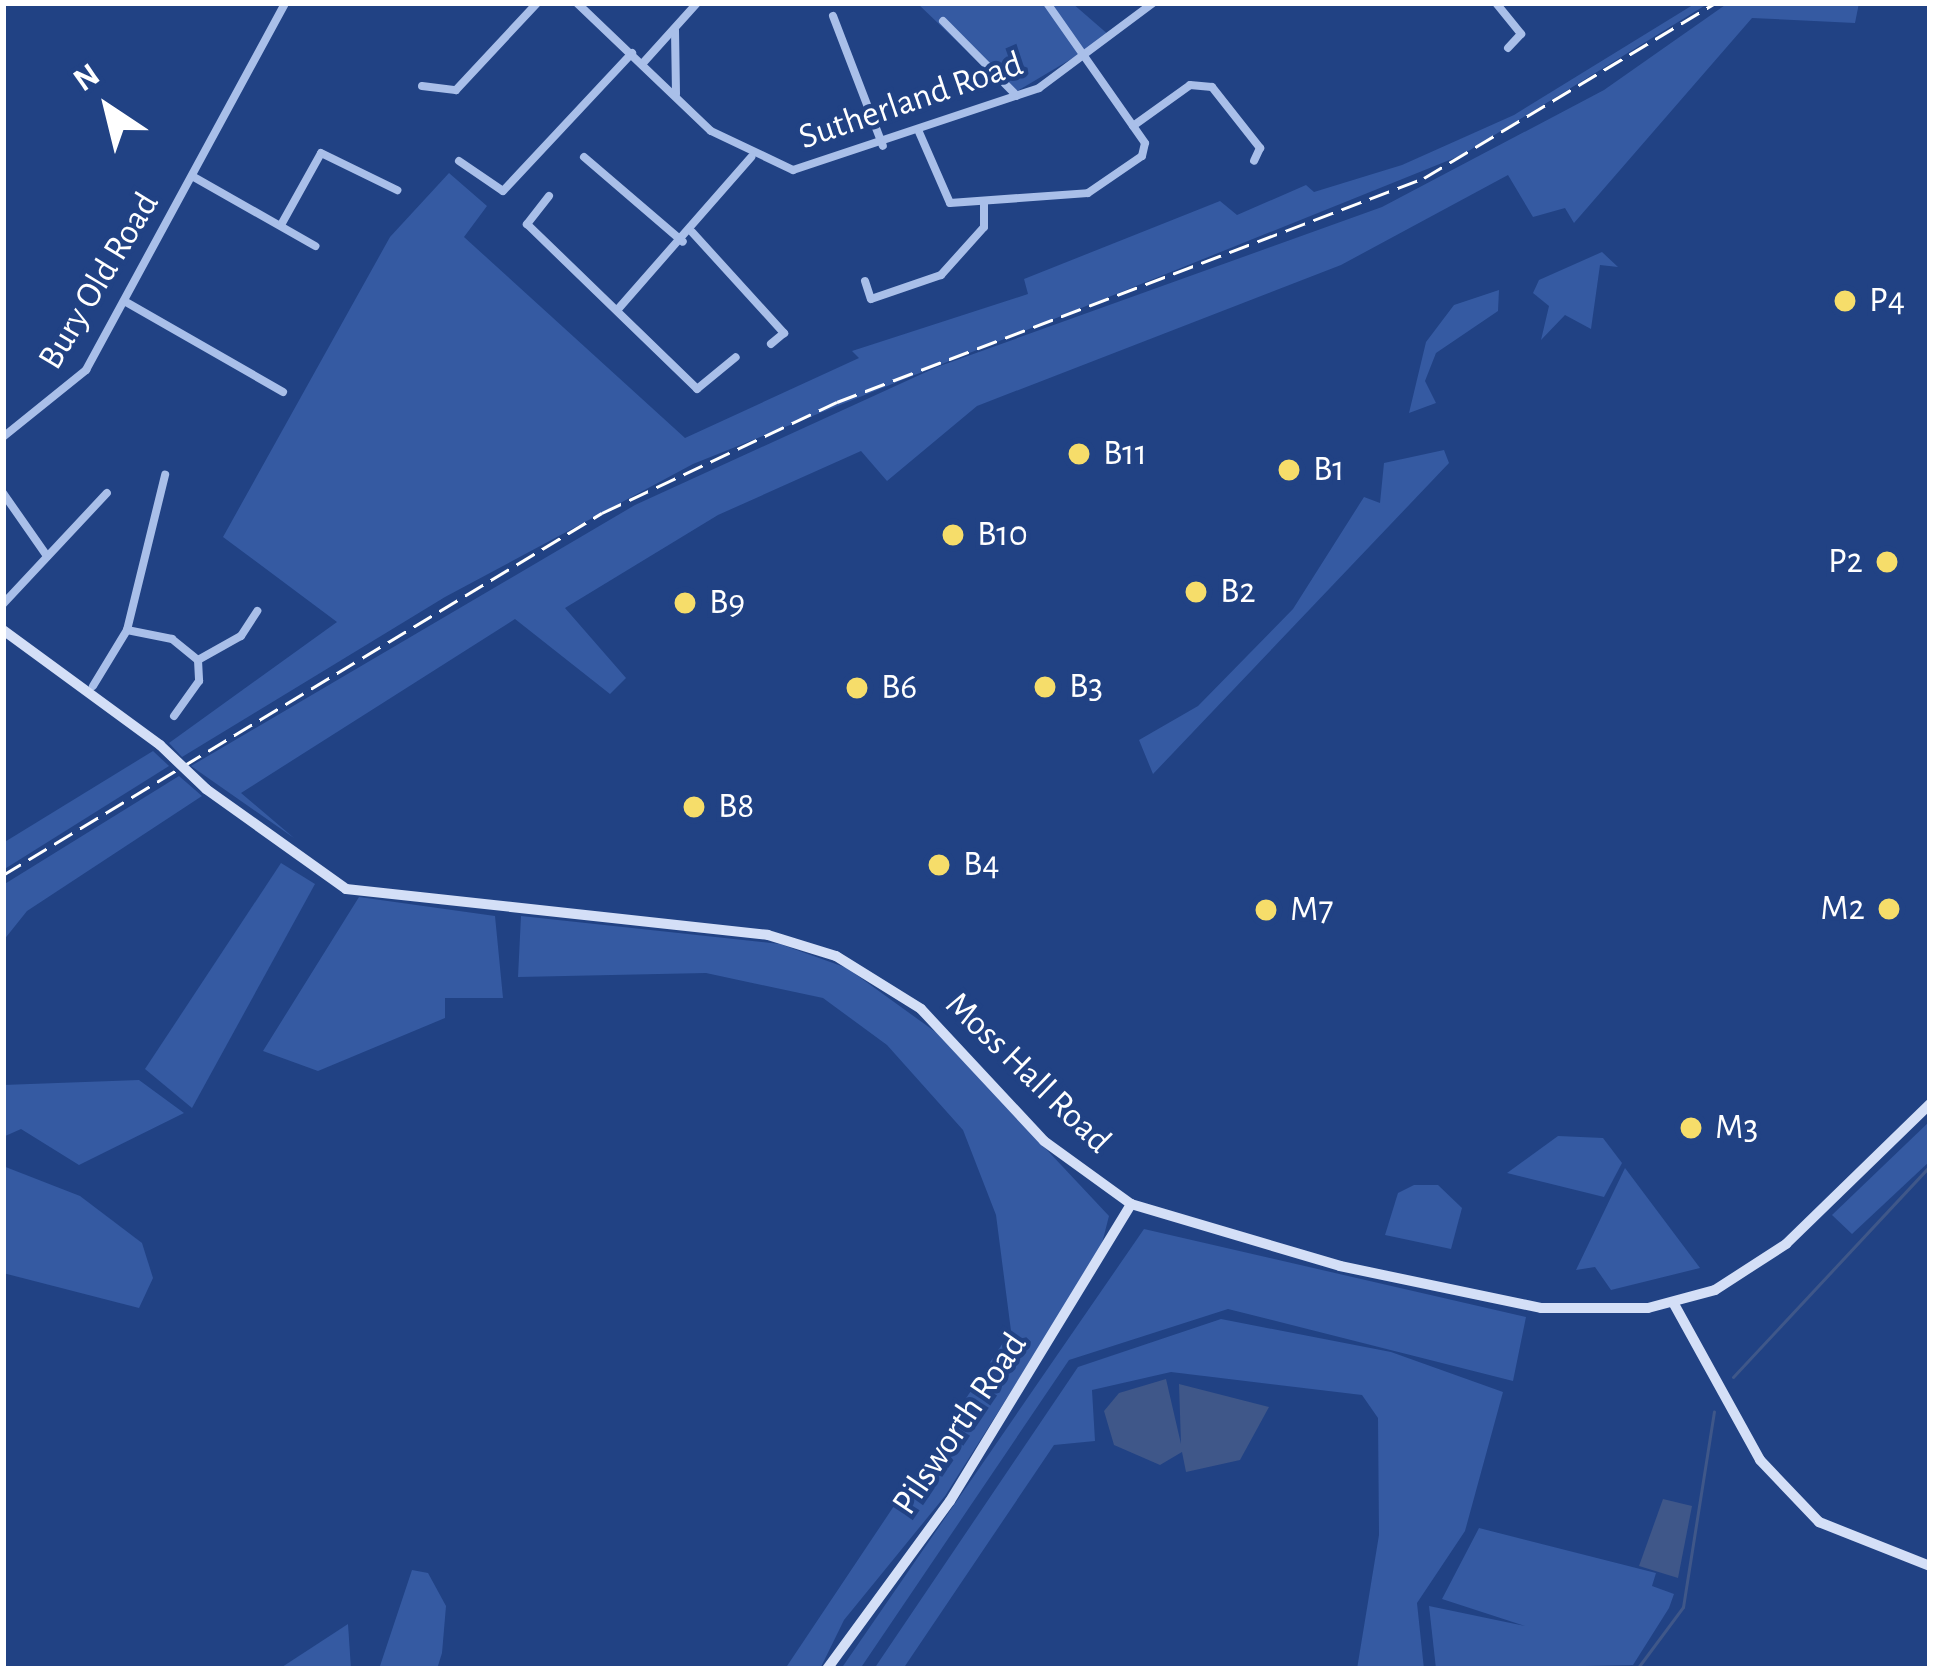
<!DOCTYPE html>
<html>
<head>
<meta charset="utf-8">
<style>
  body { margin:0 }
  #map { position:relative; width:1933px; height:1672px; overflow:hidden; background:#214284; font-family:"Alegreya Sans",sans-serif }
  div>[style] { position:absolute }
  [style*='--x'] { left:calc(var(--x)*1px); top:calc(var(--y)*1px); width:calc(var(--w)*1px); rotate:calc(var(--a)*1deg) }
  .green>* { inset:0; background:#355aa2 }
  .water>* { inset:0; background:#3f5789 }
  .stream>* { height:3px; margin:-1.5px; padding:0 1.5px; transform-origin:1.5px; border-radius:1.5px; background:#3f5789 }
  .street>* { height:8px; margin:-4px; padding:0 4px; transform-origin:4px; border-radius:4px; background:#a9bfe9 }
  .secondary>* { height:10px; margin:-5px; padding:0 5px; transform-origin:5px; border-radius:5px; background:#d4dff7 }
  .rail>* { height:3px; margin-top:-1.5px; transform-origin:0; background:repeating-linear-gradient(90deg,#fff 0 21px,transparent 0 30px) }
  .secondary-bridge>* { height:10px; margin:-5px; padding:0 5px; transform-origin:5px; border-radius:5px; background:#d4dff7 }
  .dots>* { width:33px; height:33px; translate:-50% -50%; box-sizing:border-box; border:6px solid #214284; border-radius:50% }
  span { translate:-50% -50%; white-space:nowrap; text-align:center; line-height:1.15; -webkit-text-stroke:9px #214284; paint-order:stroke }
  .street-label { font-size:36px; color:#fff }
  .poi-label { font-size:36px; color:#fff }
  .left { translate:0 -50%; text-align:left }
  .right { translate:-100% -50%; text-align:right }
  .frame { position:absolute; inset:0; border:6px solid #fff; pointer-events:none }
  .north { position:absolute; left:48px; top:48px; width:120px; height:120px; -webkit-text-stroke:9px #214284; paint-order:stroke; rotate:325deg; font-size:33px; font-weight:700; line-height:48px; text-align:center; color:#fff }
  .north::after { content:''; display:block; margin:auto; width:42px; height:54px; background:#fff; clip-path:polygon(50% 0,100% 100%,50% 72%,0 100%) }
</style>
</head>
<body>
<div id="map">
  <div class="green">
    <i style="clip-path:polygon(917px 3px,1072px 3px,1110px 36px,1012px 94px)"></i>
    <i style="clip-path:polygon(1696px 3px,1709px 3px,1462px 155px,693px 464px,445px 597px,182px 757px,169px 743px,337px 622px,223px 537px,390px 237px,449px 173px,487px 206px,464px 237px,685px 438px,859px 358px,852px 351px,1028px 294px,1024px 279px,1220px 201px,1237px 215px,1306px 185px,1314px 192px,1402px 165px,1514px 115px)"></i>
    <i style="clip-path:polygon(1728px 3px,1859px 3px,1855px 23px,1752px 18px,1574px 223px,1565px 208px,1533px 217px,1508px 175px,1341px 265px,977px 406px,887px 481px,861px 451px,718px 515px,565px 608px,626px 678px,610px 694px,515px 619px,241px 793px,294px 838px,191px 766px,635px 505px,937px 367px,1382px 207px,1604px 90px)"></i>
    <i style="clip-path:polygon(1602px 252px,1618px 267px,1600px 265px,1591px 329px,1565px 315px,1541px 340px,1549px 306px,1533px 293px,1539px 280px)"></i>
    <i style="clip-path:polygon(1499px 290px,1498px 311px,1436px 353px,1425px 381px,1436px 403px,1409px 413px,1426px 342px,1454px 305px)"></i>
    <i style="clip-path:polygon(1444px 450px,1449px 463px,1153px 774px,1139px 740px,1198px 706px,1293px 609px,1364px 497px,1380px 503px,1384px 463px)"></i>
    <i style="clip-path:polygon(153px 751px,169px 766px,3px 870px,3px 843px)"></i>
    <i style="clip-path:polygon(179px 776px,202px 796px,27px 911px,3px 941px,3px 885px)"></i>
    <i style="clip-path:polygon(281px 863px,315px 884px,192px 1108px,145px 1069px)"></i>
    <i style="clip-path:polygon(359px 897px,495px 916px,503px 998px,445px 998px,445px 1018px,318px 1071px,263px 1051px)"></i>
    <i style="clip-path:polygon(521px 916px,780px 944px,847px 968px,937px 1033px,1109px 1216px,1100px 1251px,945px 1496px,844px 1620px,820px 1669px,785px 1669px,1011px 1331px,996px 1215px,963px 1130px,887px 1045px,823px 998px,706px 973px,518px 977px)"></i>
    <i style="clip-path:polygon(139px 1080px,184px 1113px,79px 1165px,21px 1129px,3px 1137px,3px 1085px)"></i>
    <i style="clip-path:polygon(1930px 1121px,1930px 1161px,1852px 1234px,1832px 1215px)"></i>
    <i style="clip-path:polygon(1558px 1136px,1603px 1138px,1622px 1163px,1604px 1197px,1507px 1173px)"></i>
    <i style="clip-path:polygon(3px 1166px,80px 1196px,142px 1243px,153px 1278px,139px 1308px,3px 1273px)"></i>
    <i style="clip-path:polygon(1625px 1168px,1700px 1268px,1611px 1290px,1595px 1267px,1576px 1270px)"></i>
    <i style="clip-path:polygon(1414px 1185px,1438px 1185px,1462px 1208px,1451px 1249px,1385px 1235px,1398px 1193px)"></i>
    <i style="clip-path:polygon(1144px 1229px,1526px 1317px,1513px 1381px,1228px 1309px,1069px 1360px,860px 1669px,841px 1669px)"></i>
    <i style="clip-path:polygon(1221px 1319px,1391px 1352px,1503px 1392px,1465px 1531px,1417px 1603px,1424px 1669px,1357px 1669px,1379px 1535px,1378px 1418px,1362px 1395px,1171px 1372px,1092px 1390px,1095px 1441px,1054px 1445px,903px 1669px,874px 1669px,1078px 1367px)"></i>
    <i style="clip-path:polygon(1479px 1528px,1656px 1573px,1652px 1586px,1674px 1594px,1669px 1608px,1633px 1665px,1436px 1669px,1429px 1606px,1525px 1626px,1442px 1599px)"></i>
    <i style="clip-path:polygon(412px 1570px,428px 1573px,446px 1606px,442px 1653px,437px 1669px,379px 1669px)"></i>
    <i style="clip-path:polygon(348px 1624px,351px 1669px,279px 1669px)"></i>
  </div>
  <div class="water">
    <i style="clip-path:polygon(1166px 1379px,1181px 1444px,1179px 1384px,1269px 1407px,1240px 1460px,1186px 1472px,1182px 1452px,1160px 1465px,1114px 1445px,1104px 1411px,1119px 1393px)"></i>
    <i style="clip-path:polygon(1663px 1499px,1692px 1506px,1678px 1578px,1639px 1566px)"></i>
  </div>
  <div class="stream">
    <i style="--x:1733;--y:1377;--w:289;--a:-47"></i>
    <i style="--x:1637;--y:1669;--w:77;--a:-53.4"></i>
    <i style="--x:1683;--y:1607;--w:198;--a:-81"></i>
  </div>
  <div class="street">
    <i style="--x:577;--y:3;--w:185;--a:43.7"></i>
    <i style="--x:711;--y:131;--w:91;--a:25.4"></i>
    <i style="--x:793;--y:170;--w:259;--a:-18.4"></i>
    <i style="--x:1039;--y:88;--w:142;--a:-36.7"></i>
    <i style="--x:1496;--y:3;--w:40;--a:51"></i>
    <i style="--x:1521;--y:34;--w:19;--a:133"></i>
    <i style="--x:833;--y:16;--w:139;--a:69"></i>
    <i style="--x:943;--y:21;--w:105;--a:45.4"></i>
    <i style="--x:675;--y:30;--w:64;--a:89.1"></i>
    <i style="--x:643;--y:63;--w:81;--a:-48"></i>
    <i style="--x:422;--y:86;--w:34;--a:7"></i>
    <i style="--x:456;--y:90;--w:119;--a:-47"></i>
    <i style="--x:1133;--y:126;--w:70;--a:-35.7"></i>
    <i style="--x:1190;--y:85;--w:22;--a:5"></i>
    <i style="--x:1212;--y:87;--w:78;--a:51.8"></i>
    <i style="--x:1260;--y:148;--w:14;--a:115"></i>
    <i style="--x:919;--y:132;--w:77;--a:66.4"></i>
    <i style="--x:950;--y:203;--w:138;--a:-4.1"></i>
    <i style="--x:1088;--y:193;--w:65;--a:-34.4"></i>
    <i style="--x:1142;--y:156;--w:13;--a:-77"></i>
    <i style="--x:1145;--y:143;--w:171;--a:-125"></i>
    <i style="--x:584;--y:157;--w:130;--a:40.6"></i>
    <i style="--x:459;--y:161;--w:53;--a:34.3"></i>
    <i style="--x:503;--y:191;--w:189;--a:-46.9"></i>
    <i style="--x:192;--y:176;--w:142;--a:29.6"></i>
    <i style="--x:549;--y:196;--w:36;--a:128"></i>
    <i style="--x:527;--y:224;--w:237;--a:44.1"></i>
    <i style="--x:697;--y:389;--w:50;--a:-39.4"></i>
    <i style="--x:281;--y:225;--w:82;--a:-60.9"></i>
    <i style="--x:321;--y:153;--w:85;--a:26"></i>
    <i style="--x:692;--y:232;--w:137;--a:47.7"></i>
    <i style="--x:784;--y:333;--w:17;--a:140"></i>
    <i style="--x:865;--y:281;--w:19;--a:72"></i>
    <i style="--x:871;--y:299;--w:74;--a:-18.9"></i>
    <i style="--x:941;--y:275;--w:64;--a:-48.1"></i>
    <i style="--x:984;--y:227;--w:24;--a:-90"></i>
    <i style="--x:126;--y:302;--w:181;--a:29.8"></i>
    <i style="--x:619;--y:308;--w:201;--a:-48.8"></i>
    <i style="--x:3;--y:437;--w:107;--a:-38.9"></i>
    <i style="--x:86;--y:370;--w:417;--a:-61.5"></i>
    <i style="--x:3;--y:493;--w:77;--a:55.1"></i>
    <i style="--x:3;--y:604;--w:152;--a:-46.9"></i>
    <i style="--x:127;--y:630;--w:46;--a:11.3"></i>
    <i style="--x:172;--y:639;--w:33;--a:39"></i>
    <i style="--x:198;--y:660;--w:21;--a:87"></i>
    <i style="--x:199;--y:681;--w:43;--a:125.5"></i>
    <i style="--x:198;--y:660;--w:49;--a:-29.2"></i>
    <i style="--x:241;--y:636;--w:30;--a:-57"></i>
    <i style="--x:93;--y:686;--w:66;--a:-58.7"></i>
    <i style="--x:127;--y:630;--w:160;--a:-76.2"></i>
  </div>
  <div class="secondary">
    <i style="--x:3;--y:630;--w:195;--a:36.2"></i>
    <i style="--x:206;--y:789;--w:172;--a:35.5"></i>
    <i style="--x:346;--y:889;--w:424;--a:6.2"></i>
    <i style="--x:768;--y:935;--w:71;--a:17.2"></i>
    <i style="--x:836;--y:956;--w:100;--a:31.9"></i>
    <i style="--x:921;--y:1009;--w:180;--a:47"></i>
    <i style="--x:1044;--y:1141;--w:107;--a:35.9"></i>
    <i style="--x:1131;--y:1204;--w:218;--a:16.5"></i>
    <i style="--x:1340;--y:1266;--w:205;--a:11.8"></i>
    <i style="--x:1541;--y:1308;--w:107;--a:0"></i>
    <i style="--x:1648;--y:1308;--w:69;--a:-15"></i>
    <i style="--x:1715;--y:1290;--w:85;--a:-32.9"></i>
    <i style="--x:1786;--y:1244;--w:201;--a:-44.2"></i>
    <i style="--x:1674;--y:1304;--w:178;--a:61.1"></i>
    <i style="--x:1760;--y:1460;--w:86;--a:46.4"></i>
    <i style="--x:1819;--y:1522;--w:119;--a:21.6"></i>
    <i style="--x:827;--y:1669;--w:208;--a:-53.8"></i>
    <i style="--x:950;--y:1501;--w:348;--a:-58.6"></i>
  </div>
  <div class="rail">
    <i style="--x:3;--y:875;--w:700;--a:-31.15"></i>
    <i style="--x:602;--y:513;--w:260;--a:-25.3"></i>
    <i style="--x:837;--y:402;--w:628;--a:-20.89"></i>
    <i style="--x:1424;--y:178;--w:340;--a:-31"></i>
  </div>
  <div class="secondary-bridge">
    <i style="--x:160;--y:745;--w:64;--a:43.7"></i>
  </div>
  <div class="dots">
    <i style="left:1845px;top:301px;background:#f6dd6a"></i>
    <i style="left:1079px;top:454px;background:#f6dd6a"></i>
    <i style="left:1289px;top:470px;background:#f6dd6a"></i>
    <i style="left:953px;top:535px;background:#f6dd6a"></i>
    <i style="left:1887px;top:562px;background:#f6dd6a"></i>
    <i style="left:1196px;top:592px;background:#f6dd6a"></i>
    <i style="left:685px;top:603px;background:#f6dd6a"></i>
    <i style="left:1045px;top:687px;background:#f6dd6a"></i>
    <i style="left:857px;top:688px;background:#f6dd6a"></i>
    <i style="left:694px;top:807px;background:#f6dd6a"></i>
    <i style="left:939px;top:865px;background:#f6dd6a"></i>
    <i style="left:1889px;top:909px;background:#f6dd6a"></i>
    <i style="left:1266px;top:910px;background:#f6dd6a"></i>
    <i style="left:1691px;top:1128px;background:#f6dd6a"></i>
  </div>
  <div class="street-label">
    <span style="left:911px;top:101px;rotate:-19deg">Sutherland Road</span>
    <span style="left:99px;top:281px;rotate:-59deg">Bury Old Road</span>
    <span style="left:1028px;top:1073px;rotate:44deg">Moss Hall Road</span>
    <span style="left:960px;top:1424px;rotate:-56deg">Pilsworth Road</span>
  </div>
  <div class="poi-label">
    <span class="left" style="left:1869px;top:301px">P4</span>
    <span class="left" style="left:1103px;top:454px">B11</span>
    <span class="left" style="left:1313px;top:470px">B1</span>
    <span class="left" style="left:977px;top:535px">B10</span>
    <span class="right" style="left:1863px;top:562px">P2</span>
    <span class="left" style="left:1220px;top:592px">B2</span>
    <span class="left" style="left:709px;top:603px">B9</span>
    <span class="left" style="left:1069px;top:687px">B3</span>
    <span class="left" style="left:881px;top:688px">B6</span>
    <span class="left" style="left:718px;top:807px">B8</span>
    <span class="left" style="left:963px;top:865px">B4</span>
    <span class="right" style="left:1865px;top:909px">M2</span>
    <span class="left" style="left:1290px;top:910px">M7</span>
    <span class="left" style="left:1715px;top:1128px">M3</span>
  </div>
  <div class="frame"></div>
  <div class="north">N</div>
</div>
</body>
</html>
